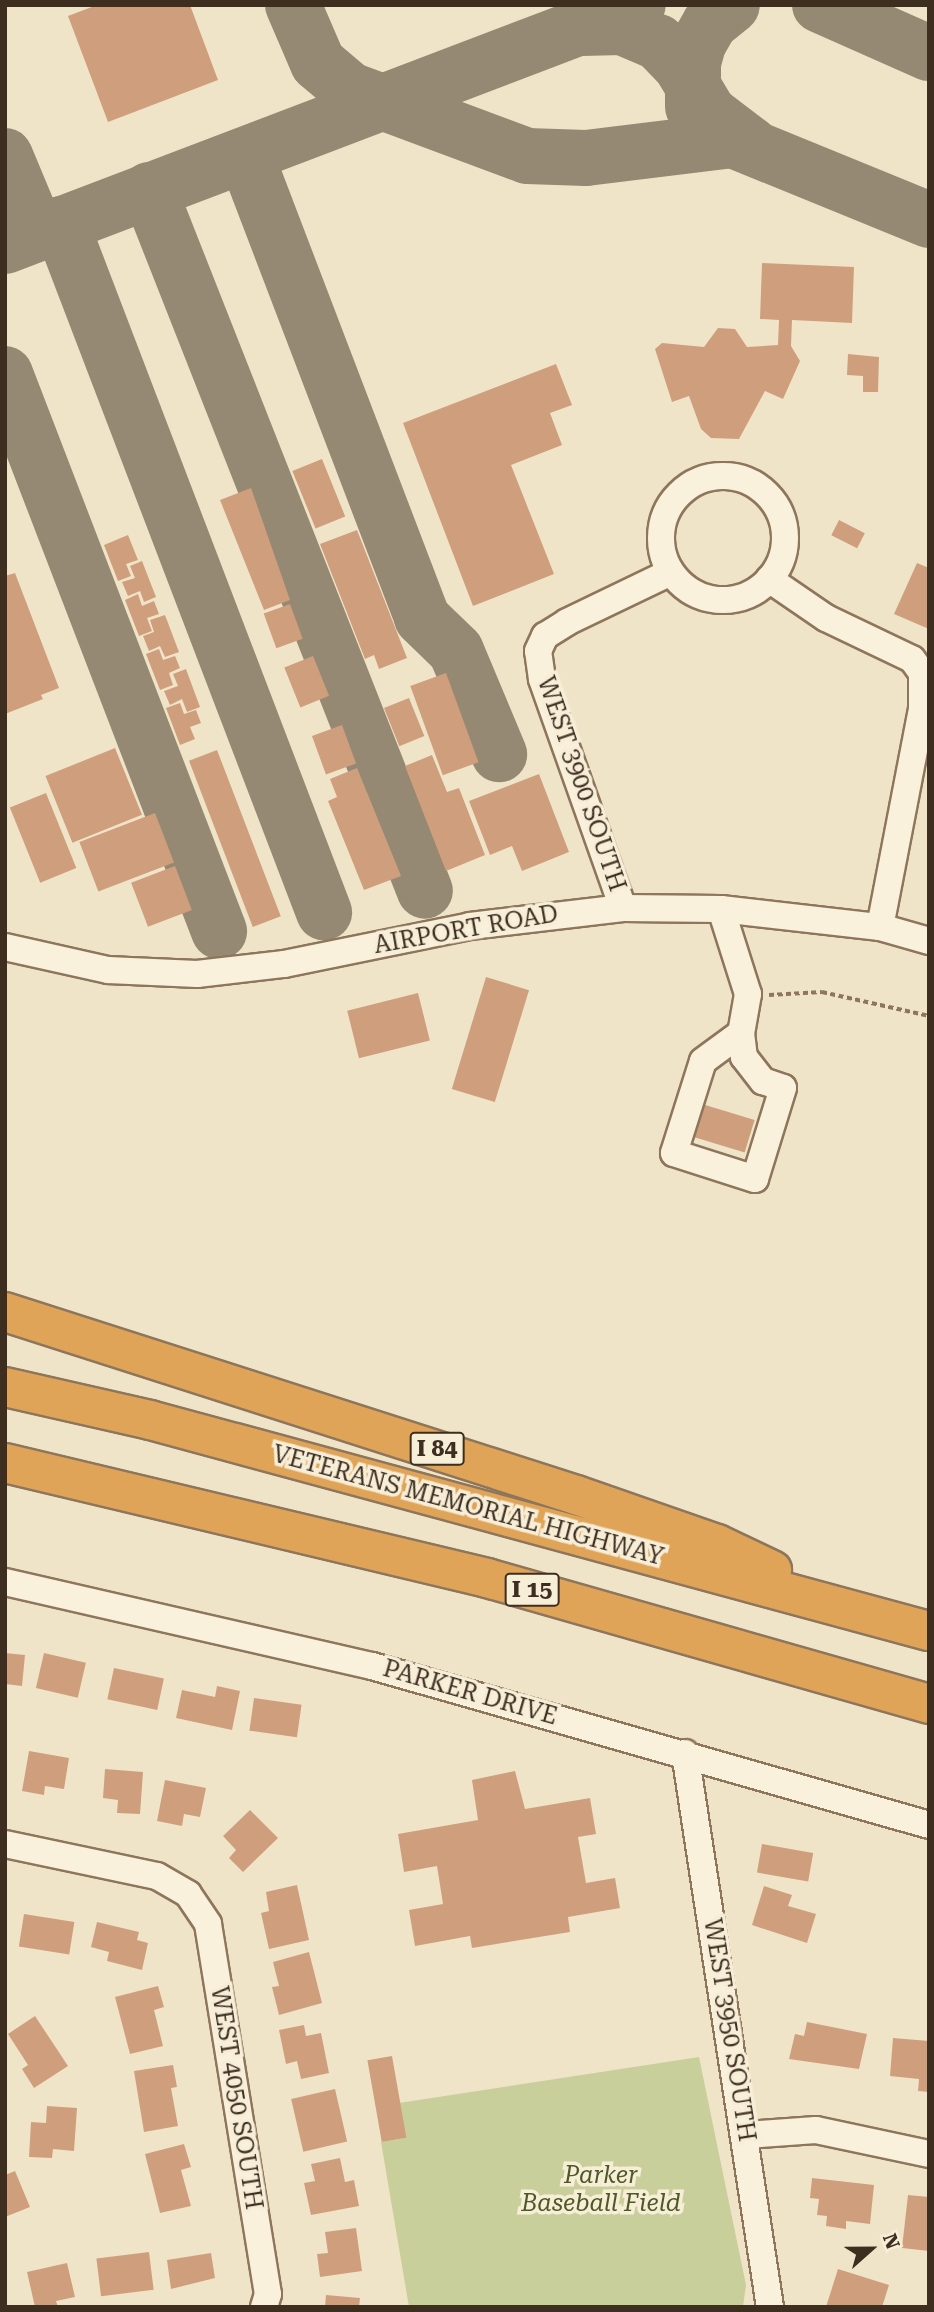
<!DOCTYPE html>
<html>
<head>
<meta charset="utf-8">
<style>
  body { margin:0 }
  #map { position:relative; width:934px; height:2312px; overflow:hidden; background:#f0e4c8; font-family:"Roboto Serif",serif }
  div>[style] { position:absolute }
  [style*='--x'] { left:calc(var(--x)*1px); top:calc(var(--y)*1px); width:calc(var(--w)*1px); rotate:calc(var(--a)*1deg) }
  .green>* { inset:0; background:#c9cf9b }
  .taxiway>* { height:56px; margin:-28px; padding:0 28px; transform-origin:28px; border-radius:28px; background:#968974 }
  .building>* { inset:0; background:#cf9f7d; transform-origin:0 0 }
  .path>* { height:3.5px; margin-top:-1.75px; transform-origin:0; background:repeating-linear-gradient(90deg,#8d765c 0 5px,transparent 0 8.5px) }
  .roads { filter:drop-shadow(2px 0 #8d765c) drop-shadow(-2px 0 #8d765c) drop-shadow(0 2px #8d765c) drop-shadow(0 -2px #8d765c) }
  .minor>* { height:26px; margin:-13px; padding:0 13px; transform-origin:13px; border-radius:13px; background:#faf1dc }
  .minor>.ring { margin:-13px; padding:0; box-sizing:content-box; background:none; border:26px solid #faf1dc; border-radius:50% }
  .highway>* { height:38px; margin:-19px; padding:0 19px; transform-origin:19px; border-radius:19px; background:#e0a458 }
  span { translate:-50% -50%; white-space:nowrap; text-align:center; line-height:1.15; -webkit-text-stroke:7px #f7eed8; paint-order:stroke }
  .shield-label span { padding:2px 5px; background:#f7eed8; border:2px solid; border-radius:5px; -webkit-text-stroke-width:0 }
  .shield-label { font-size:23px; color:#3d2e20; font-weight:700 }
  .street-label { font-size:24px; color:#3d2e20 }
  .park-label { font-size:24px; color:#4d5a26; font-style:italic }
  .frame { position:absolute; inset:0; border:7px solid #3d2e20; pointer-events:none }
  .north { position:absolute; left:836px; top:2214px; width:70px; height:70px; -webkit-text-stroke:5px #f7eed8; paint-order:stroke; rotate:69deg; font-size:19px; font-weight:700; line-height:28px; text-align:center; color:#3d2e20 }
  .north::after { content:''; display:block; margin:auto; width:24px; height:32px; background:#3d2e20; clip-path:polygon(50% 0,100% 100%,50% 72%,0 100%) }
</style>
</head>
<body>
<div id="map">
  <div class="green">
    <i style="clip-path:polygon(699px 2057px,746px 2285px,743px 2307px,409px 2307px,381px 2142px,405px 2138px,399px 2103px)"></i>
  </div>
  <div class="taxiway">
    <i style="--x:293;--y:5;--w:63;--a:66.7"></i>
    <i style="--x:318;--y:63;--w:42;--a:40.2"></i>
    <i style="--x:350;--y:90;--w:189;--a:20.4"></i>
    <i style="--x:527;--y:156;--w:59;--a:1.9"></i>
    <i style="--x:586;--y:158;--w:148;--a:-7"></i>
    <i style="--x:733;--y:140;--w:212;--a:22.2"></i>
    <i style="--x:820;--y:5;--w:119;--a:23.8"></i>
    <i style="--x:582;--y:28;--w:40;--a:-1.4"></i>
    <i style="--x:622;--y:27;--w:39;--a:23"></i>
    <i style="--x:658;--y:42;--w:33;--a:46"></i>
    <i style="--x:681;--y:66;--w:55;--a:59.2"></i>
    <i style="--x:709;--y:113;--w:53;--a:37.3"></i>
    <i style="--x:693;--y:107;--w:44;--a:-90"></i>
    <i style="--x:693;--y:63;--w:20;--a:-75"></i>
    <i style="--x:698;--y:44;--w:24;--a:-60"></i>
    <i style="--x:710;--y:23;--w:28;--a:-39"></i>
    <i style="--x:5;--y:156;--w:83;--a:67.4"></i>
    <i style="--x:246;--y:156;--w:494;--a:69.1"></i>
    <i style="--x:422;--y:618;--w:47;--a:44.1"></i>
    <i style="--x:456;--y:651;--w:112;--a:67.3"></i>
    <i style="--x:149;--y:190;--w:753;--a:68.51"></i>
    <i style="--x:61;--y:224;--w:737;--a:69.08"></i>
    <i style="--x:5;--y:246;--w:677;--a:-20.84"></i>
    <i style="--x:5;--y:374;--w:597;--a:68.98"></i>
  </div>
  <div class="building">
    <i style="clip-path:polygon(97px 5px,190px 5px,218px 80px,108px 122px,68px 16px)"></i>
    <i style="clip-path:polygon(762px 263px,854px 267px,852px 323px,792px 320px,791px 346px,800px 361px,783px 399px,765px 391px,739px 439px,711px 438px,701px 429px,689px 396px,672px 402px,655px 349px,662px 343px,704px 347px,718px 328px,735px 329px,747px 347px,778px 345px,779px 320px,760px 319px)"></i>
    <i style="clip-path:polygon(848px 354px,879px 357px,878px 392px,863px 392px,863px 376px,847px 375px)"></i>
    <i style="clip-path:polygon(556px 364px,572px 405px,550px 413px,562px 445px,511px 465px,554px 574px,473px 606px,403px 423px)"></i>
    <i style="left:322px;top:459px;width:62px;height:32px;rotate:68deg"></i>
    <i style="clip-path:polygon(251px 488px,290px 600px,264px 610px,220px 500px)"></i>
    <i style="left:839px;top:520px;width:29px;height:17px;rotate:27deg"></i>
    <i style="clip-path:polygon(357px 530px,407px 658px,379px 669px,374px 655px,365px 659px,320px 544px)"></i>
    <i style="clip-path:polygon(128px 535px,138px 560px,126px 564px,131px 576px,118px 581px,104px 545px)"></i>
    <i style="clip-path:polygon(142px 561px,156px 597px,144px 602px,140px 591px,128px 596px,122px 582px,135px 578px,130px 566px)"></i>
    <i style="clip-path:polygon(917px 563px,929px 568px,929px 629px,894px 614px)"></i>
    <i style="clip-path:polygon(15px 573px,59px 688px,41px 695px,43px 699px,5px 714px,5px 576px)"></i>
    <i style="clip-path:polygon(138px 594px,142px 606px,154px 601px,159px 614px,147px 618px,152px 631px,139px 636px,125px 600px)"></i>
    <i style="left:290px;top:604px;width:37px;height:28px;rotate:70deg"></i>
    <i style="clip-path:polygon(165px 615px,179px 652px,165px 657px,160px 646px,149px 651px,143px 636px,154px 632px,150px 620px)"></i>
    <i style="clip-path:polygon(159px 649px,163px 660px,175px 656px,180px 668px,169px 673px,173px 685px,160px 690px,146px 654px)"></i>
    <i style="left:313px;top:656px;width:43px;height:31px;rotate:68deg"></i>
    <i style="clip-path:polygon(186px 669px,200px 707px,187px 712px,182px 699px,170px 705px,164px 691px,178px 686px,173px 674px)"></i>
    <i style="left:446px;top:673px;width:95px;height:38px;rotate:70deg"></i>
    <i style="left:409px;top:698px;width:41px;height:27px;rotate:68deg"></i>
    <i style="clip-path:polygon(180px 703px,184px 714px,196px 710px,201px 723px,190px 727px,195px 739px,180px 745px,166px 708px)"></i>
    <i style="left:342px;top:725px;width:41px;height:32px;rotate:70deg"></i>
    <i style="left:115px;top:748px;width:72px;height:75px;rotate:68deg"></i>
    <i style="left:217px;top:750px;width:178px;height:30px;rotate:69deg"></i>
    <i style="clip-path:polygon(432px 755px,447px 792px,459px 788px,485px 855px,446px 871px,405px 766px)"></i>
    <i style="clip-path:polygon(357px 768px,401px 876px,364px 890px,328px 801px,337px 797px,330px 779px)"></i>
    <i style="clip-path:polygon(539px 774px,569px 852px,522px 871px,512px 846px,490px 855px,469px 801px)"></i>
    <i style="left:46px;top:793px;width:81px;height:39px;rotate:68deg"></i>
    <i style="left:155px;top:813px;width:53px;height:81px;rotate:69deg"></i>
    <i style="left:175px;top:866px;width:47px;height:47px;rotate:69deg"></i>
    <i style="left:486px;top:977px;width:45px;height:117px;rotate:17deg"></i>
    <i style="left:418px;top:993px;width:49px;height:73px;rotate:76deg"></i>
    <i style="left:702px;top:1104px;width:55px;height:34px;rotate:17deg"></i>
    <i style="clip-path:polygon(5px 1653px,25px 1655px,22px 1686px,5px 1684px)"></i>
    <i style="left:44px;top:1653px;width:43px;height:36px;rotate:13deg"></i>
    <i style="left:114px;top:1668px;width:51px;height:32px;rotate:12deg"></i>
    <i style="clip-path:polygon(217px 1686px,240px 1691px,232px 1730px,176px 1718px,182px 1690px,215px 1697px)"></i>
    <i style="left:254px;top:1698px;width:48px;height:33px;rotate:8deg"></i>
    <i style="clip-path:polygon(29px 1751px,69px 1758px,64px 1789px,45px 1786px,44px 1795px,22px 1791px)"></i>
    <i style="clip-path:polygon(105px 1769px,143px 1772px,140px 1814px,117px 1813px,118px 1800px,103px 1798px)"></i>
    <i style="clip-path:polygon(515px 1771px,525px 1809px,590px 1798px,596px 1834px,578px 1837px,586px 1883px,615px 1878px,620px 1908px,568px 1917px,570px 1932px,472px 1948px,470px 1936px,415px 1946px,409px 1910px,443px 1904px,437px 1866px,404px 1872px,398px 1834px,478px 1820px,472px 1780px)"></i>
    <i style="clip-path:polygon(165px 1780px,206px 1788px,200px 1817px,184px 1814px,182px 1826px,157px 1821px)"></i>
    <i style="clip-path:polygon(250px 1810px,278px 1838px,243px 1872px,229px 1858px,236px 1850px,223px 1836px)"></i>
    <i style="left:762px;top:1844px;width:52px;height:29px;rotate:10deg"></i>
    <i style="clip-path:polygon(297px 1885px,309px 1940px,269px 1949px,261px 1913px,269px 1911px,266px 1892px)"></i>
    <i style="clip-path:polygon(764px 1886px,792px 1895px,788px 1906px,816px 1914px,807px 1943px,752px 1925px)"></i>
    <i style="left:24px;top:1914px;width:51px;height:33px;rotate:9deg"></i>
    <i style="clip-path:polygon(97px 1922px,139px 1932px,137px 1940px,148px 1943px,142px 1970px,107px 1961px,109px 1952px,91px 1947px)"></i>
    <i style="clip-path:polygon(309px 1952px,322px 2003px,279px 2015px,272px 1987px,279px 1986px,273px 1962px)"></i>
    <i style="clip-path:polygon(158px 1986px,164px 2007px,154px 2010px,163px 2046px,130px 2054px,115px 1997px)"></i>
    <i style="clip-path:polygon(35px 2016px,68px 2066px,34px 2088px,22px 2069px,28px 2065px,8px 2034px)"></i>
    <i style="clip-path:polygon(807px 2022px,867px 2034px,859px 2069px,789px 2059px,795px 2034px,804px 2036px)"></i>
    <i style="clip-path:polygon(304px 2025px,306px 2036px,321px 2033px,329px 2073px,301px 2079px,297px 2061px,286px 2064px,279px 2030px)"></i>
    <i style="clip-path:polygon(893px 2038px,929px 2041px,929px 2092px,918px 2091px,919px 2079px,890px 2076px)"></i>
    <i style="left:392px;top:2056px;width:83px;height:25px;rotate:80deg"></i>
    <i style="clip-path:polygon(173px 2065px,177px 2087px,171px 2088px,178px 2126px,144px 2132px,134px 2071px)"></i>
    <i style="left:335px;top:2089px;width:54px;height:45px;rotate:77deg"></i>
    <i style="clip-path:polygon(47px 2106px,77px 2108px,74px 2151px,53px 2149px,52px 2158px,29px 2157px,31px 2122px,46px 2123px)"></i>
    <i style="clip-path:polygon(184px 2144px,191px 2167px,181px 2170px,191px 2206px,160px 2213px,145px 2154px)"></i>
    <i style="clip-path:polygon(340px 2158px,345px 2182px,354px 2180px,359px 2206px,311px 2215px,304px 2183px,315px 2181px,311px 2164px)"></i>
    <i style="clip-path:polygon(15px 2171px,30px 2207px,5px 2217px,5px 2175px)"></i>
    <i style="clip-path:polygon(812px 2178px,874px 2185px,870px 2224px,846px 2221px,846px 2229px,826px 2226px,827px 2216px,817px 2215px,819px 2199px,810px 2198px)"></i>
    <i style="clip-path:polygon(908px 2195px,929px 2197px,929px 2251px,902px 2248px)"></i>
    <i style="clip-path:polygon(356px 2228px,362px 2271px,320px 2277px,317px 2254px,328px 2253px,325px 2232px)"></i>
    <i style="left:149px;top:2252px;width:38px;height:53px;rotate:83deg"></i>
    <i style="clip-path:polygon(211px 2253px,215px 2278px,171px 2289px,167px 2260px)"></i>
    <i style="clip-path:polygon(67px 2263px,75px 2297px,56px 2301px,58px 2307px,35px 2307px,27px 2272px)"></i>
    <i style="clip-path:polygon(838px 2269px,889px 2285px,882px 2307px,826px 2307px)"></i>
    <i style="clip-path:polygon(326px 2295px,360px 2298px,359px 2307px,325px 2307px)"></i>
  </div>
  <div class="path">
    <i style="--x:769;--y:995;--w:53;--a:-3.2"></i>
    <i style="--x:822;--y:992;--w:110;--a:12.6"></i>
  </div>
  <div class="roads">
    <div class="minor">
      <i class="ring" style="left:661px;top:476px;width:98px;height:98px"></i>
      <i style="--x:769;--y:579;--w:69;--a:34.4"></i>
      <i style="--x:826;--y:618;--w:95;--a:25.5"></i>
      <i style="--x:912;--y:659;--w:17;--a:54"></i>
      <i style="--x:922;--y:673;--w:36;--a:90"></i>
      <i style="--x:922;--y:709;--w:222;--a:100.9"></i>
      <i style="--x:623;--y:908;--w:243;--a:-109.5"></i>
      <i style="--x:542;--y:679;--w:28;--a:-98"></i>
      <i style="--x:538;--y:651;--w:17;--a:-65"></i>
      <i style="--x:545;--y:636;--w:26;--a:-32"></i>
      <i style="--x:567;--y:622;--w:115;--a:-25.7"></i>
      <i style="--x:721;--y:909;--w:89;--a:72.4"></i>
      <i style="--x:748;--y:994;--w:40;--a:100"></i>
      <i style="--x:741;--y:1033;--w:24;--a:83"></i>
      <i style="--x:744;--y:1057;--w:31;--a:52"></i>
      <i style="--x:763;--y:1081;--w:21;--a:19"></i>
      <i style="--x:783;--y:1088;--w:95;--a:107.1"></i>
      <i style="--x:755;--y:1179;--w:85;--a:-162.2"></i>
      <i style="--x:674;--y:1153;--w:96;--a:-72.5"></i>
      <i style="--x:703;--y:1061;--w:47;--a:-36.4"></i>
      <i style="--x:5;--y:947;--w:106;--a:12.6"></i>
      <i style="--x:108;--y:970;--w:89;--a:2.6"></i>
      <i style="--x:197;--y:974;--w:88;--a:-6.6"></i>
      <i style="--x:284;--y:964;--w:190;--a:-11.5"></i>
      <i style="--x:470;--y:926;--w:154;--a:-6.7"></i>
      <i style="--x:623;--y:908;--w:98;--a:0.6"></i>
      <i style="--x:721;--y:909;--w:160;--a:6.5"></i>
      <i style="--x:880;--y:927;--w:51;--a:15.9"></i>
      <i style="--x:5;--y:1582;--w:376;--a:12.9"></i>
      <i style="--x:372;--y:1666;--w:579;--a:15.93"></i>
      <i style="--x:685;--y:1753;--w:560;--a:81.28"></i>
      <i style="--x:5;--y:1844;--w:155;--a:11.9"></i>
      <i style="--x:157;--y:1876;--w:36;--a:30"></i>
      <i style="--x:188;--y:1894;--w:36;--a:56"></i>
      <i style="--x:208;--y:1924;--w:375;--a:80.8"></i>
      <i style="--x:268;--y:2294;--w:14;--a:107"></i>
      <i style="--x:746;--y:2135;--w:70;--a:-4.1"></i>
      <i style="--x:816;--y:2130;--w:116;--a:12"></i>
    </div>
    <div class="highway">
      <i style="--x:5;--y:1312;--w:600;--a:17.77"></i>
      <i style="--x:576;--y:1495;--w:149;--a:19.2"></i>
      <i style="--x:717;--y:1544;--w:61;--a:25.3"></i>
      <i style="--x:5;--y:1387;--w:149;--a:12.8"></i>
      <i style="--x:150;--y:1420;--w:807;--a:15.16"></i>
      <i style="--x:5;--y:1463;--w:496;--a:13.4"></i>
      <i style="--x:487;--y:1578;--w:460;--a:15.9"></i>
    </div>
  </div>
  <div class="shield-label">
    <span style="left:437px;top:1449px">I 84</span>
    <span style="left:532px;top:1590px">I 15</span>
  </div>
  <div class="street-label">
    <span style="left:581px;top:784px;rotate:71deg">WEST 3900 SOUTH</span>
    <span style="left:466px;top:930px;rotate:-10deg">AIRPORT ROAD</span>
    <span style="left:468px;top:1506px;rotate:15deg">VETERANS MEMORIAL HIGHWAY</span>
    <span style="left:470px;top:1693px;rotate:16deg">PARKER DRIVE</span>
    <span style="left:729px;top:2030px;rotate:81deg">WEST 3950 SOUTH</span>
    <span style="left:236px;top:2098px;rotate:81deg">WEST 4050 SOUTH</span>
  </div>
  <div class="park-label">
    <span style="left:601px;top:2190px">Parker<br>Baseball Field</span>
  </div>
  <div class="frame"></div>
  <div class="north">N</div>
</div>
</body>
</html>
